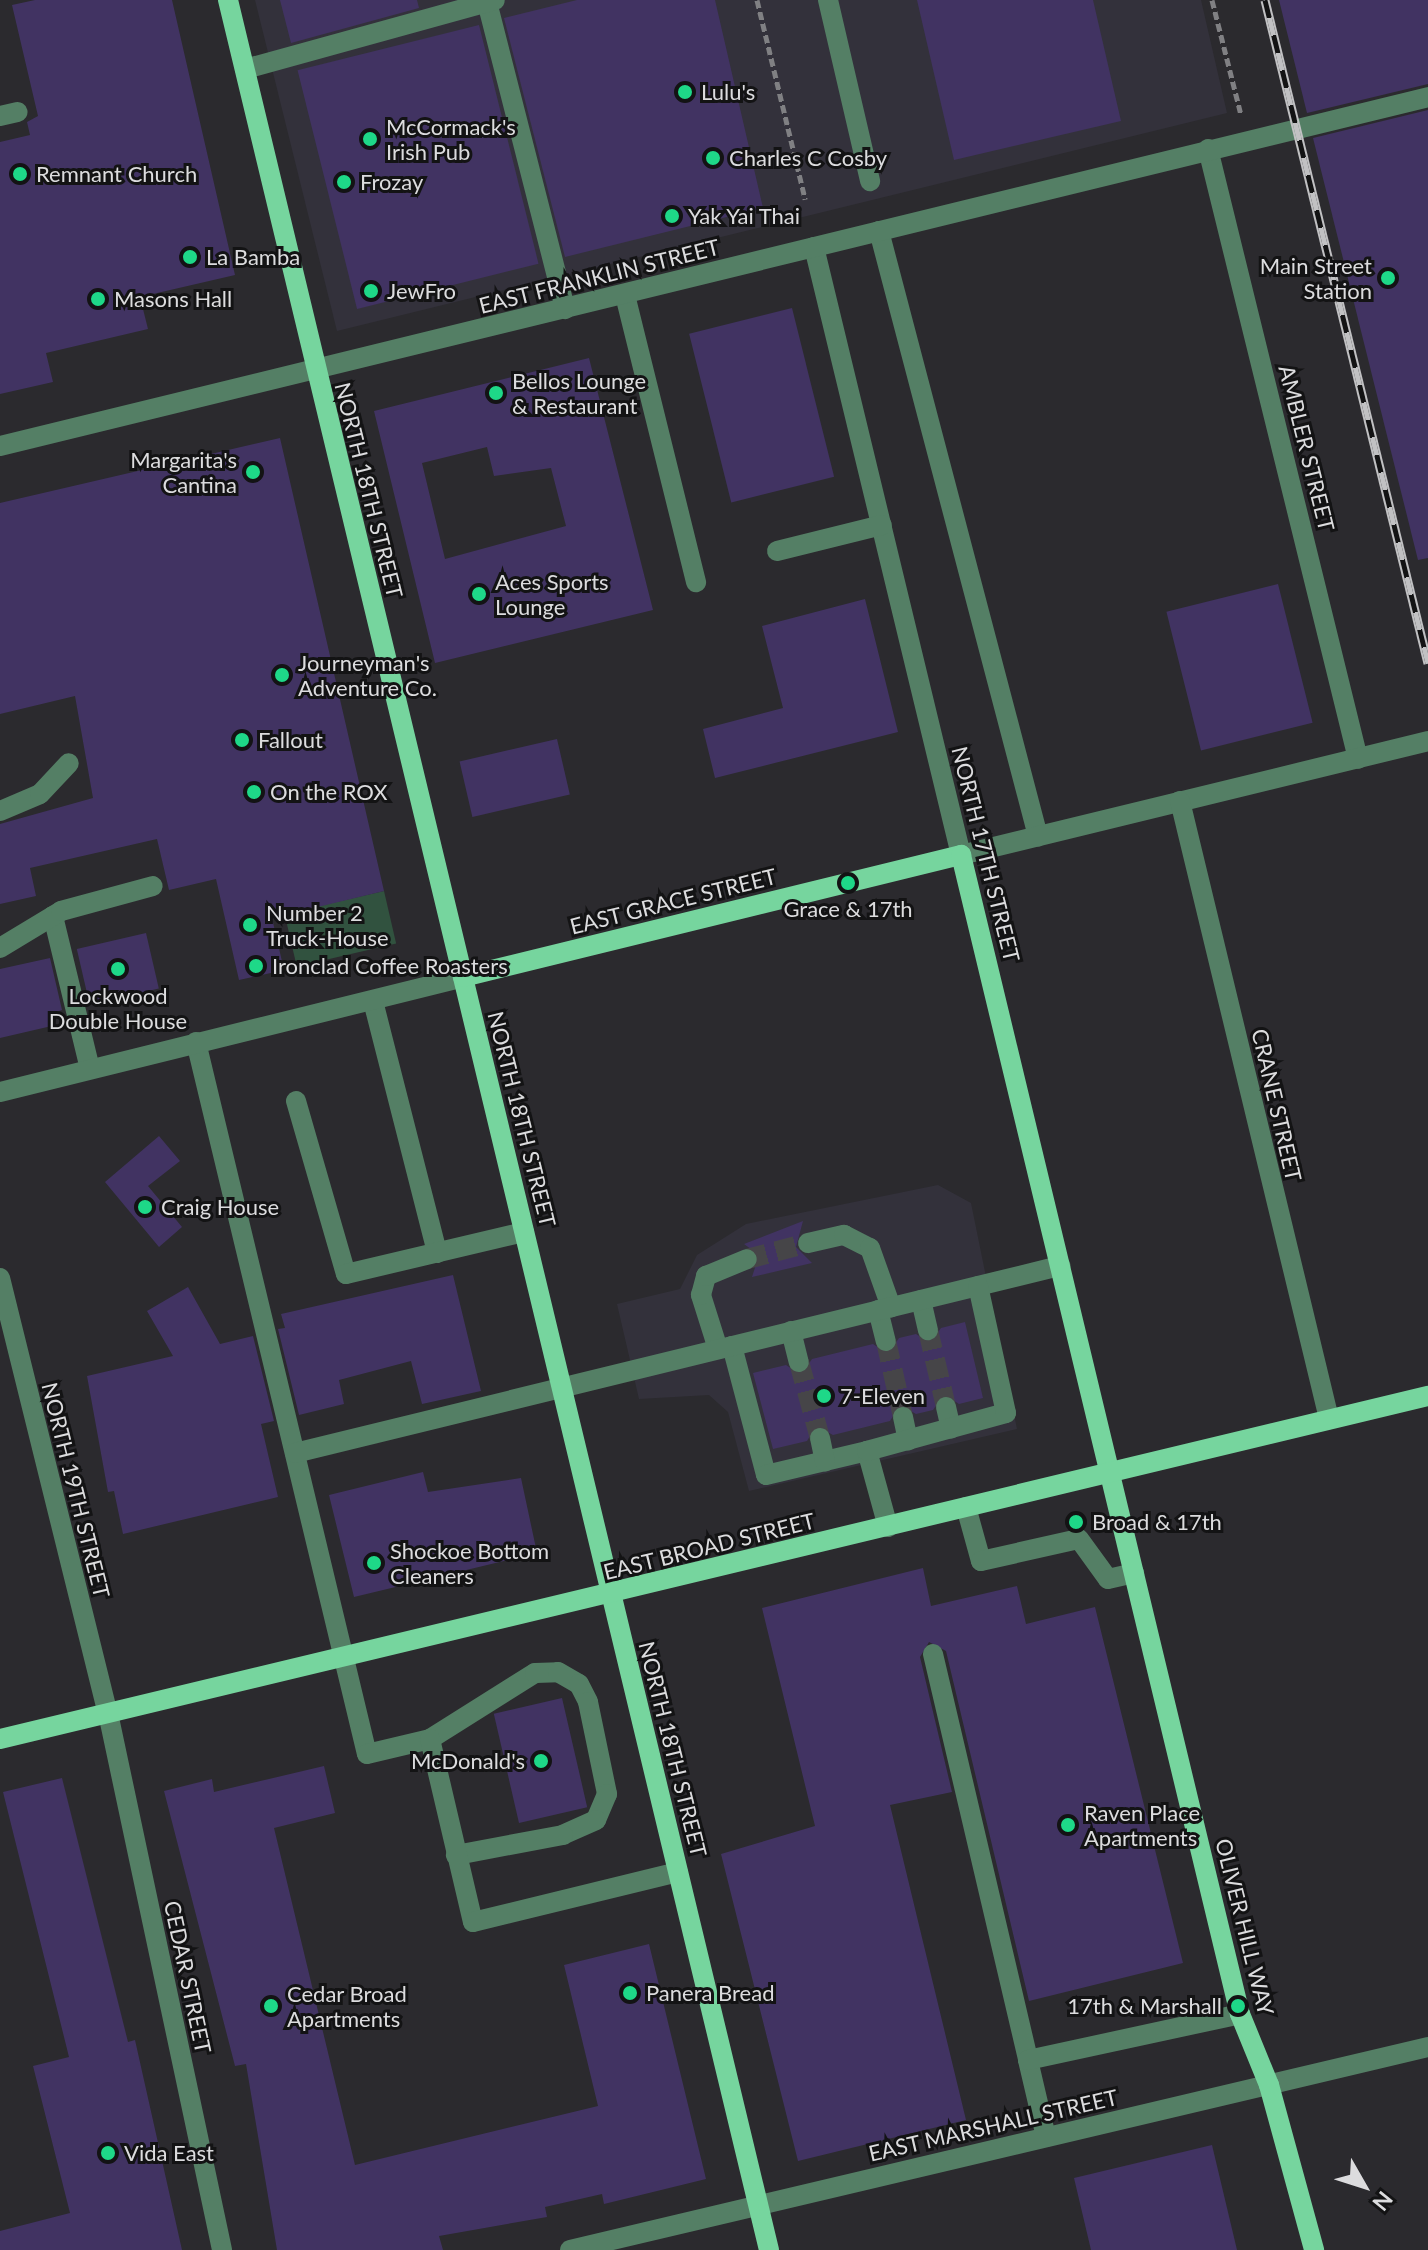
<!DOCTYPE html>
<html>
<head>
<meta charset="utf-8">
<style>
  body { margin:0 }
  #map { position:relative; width:1428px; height:2250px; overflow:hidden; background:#2b2a2e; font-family:Lato,sans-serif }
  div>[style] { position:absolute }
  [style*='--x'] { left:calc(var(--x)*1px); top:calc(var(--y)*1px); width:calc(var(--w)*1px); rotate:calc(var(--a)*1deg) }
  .built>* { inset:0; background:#33313b }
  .green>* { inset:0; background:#31523f; transform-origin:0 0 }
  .building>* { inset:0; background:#413362; transform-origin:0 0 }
  .minor-tunnel>* { height:20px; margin-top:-10px; transform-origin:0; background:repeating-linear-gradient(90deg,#464548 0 20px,transparent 0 30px) }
  .path>* { height:5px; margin-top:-2.5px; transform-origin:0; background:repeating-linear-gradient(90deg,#808083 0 8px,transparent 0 12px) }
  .minor>* { height:20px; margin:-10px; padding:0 10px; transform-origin:10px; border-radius:10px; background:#547f65 }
  .major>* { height:20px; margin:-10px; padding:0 10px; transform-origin:10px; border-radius:10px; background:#76d59e }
  .rail>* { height:9px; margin-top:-4.5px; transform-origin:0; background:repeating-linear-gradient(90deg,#131314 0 18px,#c1c1c3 0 36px); box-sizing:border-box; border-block:2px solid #c1c1c3 }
  .dots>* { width:22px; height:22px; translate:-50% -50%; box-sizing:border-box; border:4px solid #131314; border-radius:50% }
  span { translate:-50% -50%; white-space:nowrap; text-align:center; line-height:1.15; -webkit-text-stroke:6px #131314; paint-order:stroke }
  .poi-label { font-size:22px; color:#dcdcde }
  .left { translate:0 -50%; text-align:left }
  .right { translate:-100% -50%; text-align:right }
  .street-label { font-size:22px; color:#dcdcde }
  .north { position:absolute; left:1324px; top:2146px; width:80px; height:80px; -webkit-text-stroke:6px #131314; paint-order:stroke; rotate:129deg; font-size:22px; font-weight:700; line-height:32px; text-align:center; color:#dcdcde }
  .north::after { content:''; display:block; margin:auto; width:28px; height:36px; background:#dcdcde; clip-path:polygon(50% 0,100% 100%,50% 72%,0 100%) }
</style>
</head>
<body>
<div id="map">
  <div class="built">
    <i style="clip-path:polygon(255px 0,1201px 0,1227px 113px,337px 331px)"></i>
    <i style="clip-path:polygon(938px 1185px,971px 1203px,1017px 1429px,749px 1491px,728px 1412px,709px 1395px,639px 1399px,617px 1304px,680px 1289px,697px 1255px,746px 1224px)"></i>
  </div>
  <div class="green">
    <i style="left:384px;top:891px;width:54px;height:102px;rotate:77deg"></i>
  </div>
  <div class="building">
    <i style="clip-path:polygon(35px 0,172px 0,235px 275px,140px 297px,148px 329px,46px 353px,53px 382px,0 394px,0 142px,30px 135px,27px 122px,38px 116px,12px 5px)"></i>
    <i style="clip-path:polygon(280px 0,417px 0,419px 8px,291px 43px)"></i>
    <i style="clip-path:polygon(577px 0,715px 0,763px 208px,565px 257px,504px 18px)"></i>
    <i style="clip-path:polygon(917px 0,1093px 0,1121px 121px,954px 160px)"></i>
    <i style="clip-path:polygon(1279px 0,1428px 0,1428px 84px,1307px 113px)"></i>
    <i style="left:479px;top:25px;width:246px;height:187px;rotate:76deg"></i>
    <i style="clip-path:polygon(1428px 110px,1428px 558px,1418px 560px,1313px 138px)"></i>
    <i style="left:792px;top:308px;width:174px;height:106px;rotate:76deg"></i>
    <i style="clip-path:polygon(evenodd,589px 358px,653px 610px,435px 663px,374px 411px,589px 358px,487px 447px,494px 476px,551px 468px,566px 526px,445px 559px,422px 463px,487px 447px)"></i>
    <i style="clip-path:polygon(280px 438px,384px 891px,272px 918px,284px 970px,239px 980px,216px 879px,169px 890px,157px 839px,30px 868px,36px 896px,0 904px,0 824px,93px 798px,75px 696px,0 714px,0 503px)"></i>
    <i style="left:1278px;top:584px;width:143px;height:115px;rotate:76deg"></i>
    <i style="clip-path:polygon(865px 599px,898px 732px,715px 778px,703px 729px,783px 708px,762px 626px)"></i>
    <i style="left:557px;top:739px;width:57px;height:100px;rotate:77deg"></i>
    <i style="left:146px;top:933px;width:57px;height:71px;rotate:77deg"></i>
    <i style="clip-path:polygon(50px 958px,62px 1010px,53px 1013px,56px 1025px,0 1038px,0 969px)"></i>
    <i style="clip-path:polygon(159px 1136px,180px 1161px,148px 1186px,182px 1227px,159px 1247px,105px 1182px)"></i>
    <i style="clip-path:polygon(803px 1221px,796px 1247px,812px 1263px,752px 1277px,759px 1255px,744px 1244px)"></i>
    <i style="clip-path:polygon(453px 1275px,481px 1391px,422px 1404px,411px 1361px,339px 1380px,344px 1404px,299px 1415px,278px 1329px,285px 1328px,281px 1314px)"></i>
    <i style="clip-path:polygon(188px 1287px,220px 1344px,253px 1336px,274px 1421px,261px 1424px,278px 1497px,123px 1534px,114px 1491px,108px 1492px,87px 1376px,173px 1356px,147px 1311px)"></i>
    <i style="clip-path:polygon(965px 1322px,983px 1398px,959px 1404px,944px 1394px,933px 1410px,916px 1414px,900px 1405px,890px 1421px,833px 1435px,816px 1426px,807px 1441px,773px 1449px,753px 1373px,786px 1365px,801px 1375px,812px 1359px,873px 1344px,888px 1354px,899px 1338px,916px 1334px,930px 1343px,941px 1328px)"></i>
    <i style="clip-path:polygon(423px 1472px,428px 1492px,521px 1478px,537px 1553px,354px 1597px,329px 1495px)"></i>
    <i style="clip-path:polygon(923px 1568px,931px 1606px,1017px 1586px,1026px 1624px,1095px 1607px,1183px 1963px,1029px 2001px,946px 1651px,929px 1642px,920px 1657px,952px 1792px,890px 1805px,966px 2120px,798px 2161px,721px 1854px,815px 1826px,762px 1608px)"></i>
    <i style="left:562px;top:1698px;width:112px;height:70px;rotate:77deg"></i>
    <i style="clip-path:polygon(324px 1766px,335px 1813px,274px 1828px,355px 2165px,598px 2106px,564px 1965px,649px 1944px,706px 2179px,604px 2204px,602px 2194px,545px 2207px,547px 2217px,439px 2236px,443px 2250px,277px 2250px,246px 2064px,235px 2066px,164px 1791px,212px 1779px,214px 1792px)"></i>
    <i style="clip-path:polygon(62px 1778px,128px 2042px,135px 2040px,182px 2250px,0 2250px,0 2231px,70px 2213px,33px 2066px,69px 2057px,3px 1792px)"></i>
    <i style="clip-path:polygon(1212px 2145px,1237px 2250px,1091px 2250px,1074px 2178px)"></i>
  </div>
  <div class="minor-tunnel">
    <i style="--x:747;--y:1259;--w:63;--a:-14.7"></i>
    <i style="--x:928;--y:1330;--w:79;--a:76.8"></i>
    <i style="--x:886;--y:1341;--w:78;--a:77.4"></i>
    <i style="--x:799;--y:1362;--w:79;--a:74.6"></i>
  </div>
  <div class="path">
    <i style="--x:757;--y:0;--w:205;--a:76.4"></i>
    <i style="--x:1212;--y:0;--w:119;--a:75.8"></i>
  </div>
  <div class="minor">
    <i style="--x:828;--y:0;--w:186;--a:76.9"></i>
    <i style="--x:487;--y:2;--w:317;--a:75.7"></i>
    <i style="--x:245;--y:69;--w:259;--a:-15.4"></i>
    <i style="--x:0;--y:116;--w:18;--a:-13"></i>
    <i style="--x:1208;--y:149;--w:628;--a:76.18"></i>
    <i style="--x:879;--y:231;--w:626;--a:75.28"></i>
    <i style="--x:814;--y:247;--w:626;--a:76.41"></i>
    <i style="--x:961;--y:855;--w:481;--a:-13.7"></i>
    <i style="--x:625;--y:295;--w:296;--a:76.1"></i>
    <i style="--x:0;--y:446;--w:1470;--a:-13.73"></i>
    <i style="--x:777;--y:551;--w:108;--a:-13.9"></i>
    <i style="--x:1180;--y:801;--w:636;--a:76.44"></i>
    <i style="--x:0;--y:811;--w:43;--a:-23"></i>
    <i style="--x:40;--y:794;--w:42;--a:-46.9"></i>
    <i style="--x:53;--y:916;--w:157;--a:76.4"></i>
    <i style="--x:0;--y:948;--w:71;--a:-31.2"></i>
    <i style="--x:61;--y:911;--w:95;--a:-15.2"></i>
    <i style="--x:373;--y:1001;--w:260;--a:75.7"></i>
    <i style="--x:196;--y:1042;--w:732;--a:76.5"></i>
    <i style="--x:367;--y:1754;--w:65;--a:-13.4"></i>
    <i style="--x:430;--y:1739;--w:124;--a:-32.2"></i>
    <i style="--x:535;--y:1673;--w:23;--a:-2"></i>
    <i style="--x:558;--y:1672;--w:24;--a:30"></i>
    <i style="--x:579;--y:1684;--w:20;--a:63"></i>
    <i style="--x:588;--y:1702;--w:94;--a:78.3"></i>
    <i style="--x:607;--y:1794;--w:28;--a:113"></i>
    <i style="--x:596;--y:1820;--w:36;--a:156"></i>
    <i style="--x:563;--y:1835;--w:109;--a:169.4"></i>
    <i style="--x:0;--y:1092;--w:477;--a:-13.9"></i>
    <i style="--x:296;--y:1101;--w:180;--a:73.9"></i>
    <i style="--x:346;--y:1274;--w:183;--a:-13.3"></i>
    <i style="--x:808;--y:1243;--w:37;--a:-13"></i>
    <i style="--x:844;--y:1235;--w:29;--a:27"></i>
    <i style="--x:870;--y:1248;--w:63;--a:70.4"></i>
    <i style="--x:0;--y:1278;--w:448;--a:76.1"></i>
    <i style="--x:108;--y:1713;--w:549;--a:78.01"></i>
    <i style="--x:921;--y:1300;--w:31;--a:77"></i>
    <i style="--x:878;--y:1310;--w:32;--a:76"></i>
    <i style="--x:791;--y:1331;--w:32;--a:76"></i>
    <i style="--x:732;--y:1346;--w:133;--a:75.2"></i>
    <i style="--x:766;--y:1475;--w:104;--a:-13.4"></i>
    <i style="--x:718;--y:1349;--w:57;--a:-107.5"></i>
    <i style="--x:701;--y:1295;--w:20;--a:-75"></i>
    <i style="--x:706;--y:1276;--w:44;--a:-22.5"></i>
    <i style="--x:946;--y:1407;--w:22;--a:77"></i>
    <i style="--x:903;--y:1417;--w:24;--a:78"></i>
    <i style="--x:820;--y:1438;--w:24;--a:78"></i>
    <i style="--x:295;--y:1453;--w:788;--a:-13.74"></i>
    <i style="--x:966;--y:1507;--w:56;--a:74.5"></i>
    <i style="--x:981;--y:1561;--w:100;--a:-12.7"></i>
    <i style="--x:1079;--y:1539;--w:49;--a:54.1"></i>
    <i style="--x:1108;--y:1579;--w:27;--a:-13"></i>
    <i style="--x:888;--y:1527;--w:79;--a:-105.4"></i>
    <i style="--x:867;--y:1451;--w:144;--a:-15.3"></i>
    <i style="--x:1006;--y:1413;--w:130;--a:-102.4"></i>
    <i style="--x:933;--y:1654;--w:417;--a:76.8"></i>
    <i style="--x:430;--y:1739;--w:188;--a:76.8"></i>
    <i style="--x:473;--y:1922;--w:211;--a:-13.7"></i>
    <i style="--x:1046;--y:2137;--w:79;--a:-103.2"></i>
    <i style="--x:1028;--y:2060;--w:217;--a:-12.2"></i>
    <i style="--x:570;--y:2250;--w:882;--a:-13.31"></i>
  </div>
  <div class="major">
    <i style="--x:228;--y:0;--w:2314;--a:76.48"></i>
    <i style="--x:463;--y:977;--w:513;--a:-13.77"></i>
    <i style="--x:961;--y:855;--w:1192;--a:76.47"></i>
    <i style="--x:1240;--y:2014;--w:77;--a:67.8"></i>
    <i style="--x:1269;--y:2085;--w:171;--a:74.7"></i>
    <i style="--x:0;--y:1739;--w:1469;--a:-13.51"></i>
  </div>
  <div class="rail">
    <i style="--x:1265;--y:0;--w:683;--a:76.19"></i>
  </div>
  <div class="dots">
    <i style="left:685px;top:92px;background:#1ed888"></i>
    <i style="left:370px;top:139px;background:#1ed888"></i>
    <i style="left:713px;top:158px;background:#1ed888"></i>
    <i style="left:20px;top:174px;background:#1ed888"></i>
    <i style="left:344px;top:182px;background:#1ed888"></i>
    <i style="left:672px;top:216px;background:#1ed888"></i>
    <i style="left:190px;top:257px;background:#1ed888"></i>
    <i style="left:1388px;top:278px;background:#1ed888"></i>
    <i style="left:371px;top:291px;background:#1ed888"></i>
    <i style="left:98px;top:299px;background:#1ed888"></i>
    <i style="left:496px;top:393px;background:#1ed888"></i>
    <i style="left:253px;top:472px;background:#1ed888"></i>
    <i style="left:479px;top:594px;background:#1ed888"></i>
    <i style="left:282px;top:675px;background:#1ed888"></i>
    <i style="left:242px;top:740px;background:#1ed888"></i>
    <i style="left:254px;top:792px;background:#1ed888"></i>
    <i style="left:848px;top:883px;background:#1ed888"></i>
    <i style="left:250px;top:925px;background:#1ed888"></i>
    <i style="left:256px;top:966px;background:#1ed888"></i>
    <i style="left:118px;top:969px;background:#1ed888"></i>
    <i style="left:145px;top:1207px;background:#1ed888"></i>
    <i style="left:824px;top:1396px;background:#1ed888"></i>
    <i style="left:1076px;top:1522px;background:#1ed888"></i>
    <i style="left:374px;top:1563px;background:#1ed888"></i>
    <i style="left:541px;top:1761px;background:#1ed888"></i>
    <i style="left:1068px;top:1825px;background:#1ed888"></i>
    <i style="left:630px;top:1993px;background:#1ed888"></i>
    <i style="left:271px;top:2006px;background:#1ed888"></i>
    <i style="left:1238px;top:2006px;background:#1ed888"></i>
    <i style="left:108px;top:2153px;background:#1ed888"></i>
  </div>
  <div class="poi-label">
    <span class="left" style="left:701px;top:92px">Lulu's</span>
    <span class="left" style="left:386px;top:139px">McCormack's<br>Irish Pub</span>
    <span class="left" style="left:729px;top:158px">Charles C Cosby</span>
    <span class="left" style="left:36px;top:174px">Remnant Church</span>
    <span class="left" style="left:360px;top:182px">Frozay</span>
    <span class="left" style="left:688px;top:216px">Yak Yai Thai</span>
    <span class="left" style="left:206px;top:257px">La Bamba</span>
    <span class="right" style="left:1372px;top:278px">Main Street<br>Station</span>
    <span class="left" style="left:387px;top:291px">JewFro</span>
    <span class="left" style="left:114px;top:299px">Masons Hall</span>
    <span class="left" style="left:512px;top:393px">Bellos Lounge<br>&amp; Restaurant</span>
    <span class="right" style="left:237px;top:472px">Margarita's<br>Cantina</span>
    <span class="left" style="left:495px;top:594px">Aces Sports<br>Lounge</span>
    <span class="left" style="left:298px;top:675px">Journeyman's<br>Adventure Co.</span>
    <span class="left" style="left:258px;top:740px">Fallout</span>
    <span class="left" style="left:270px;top:792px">On the ROX</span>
    <span style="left:848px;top:909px">Grace &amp; 17th</span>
    <span class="left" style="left:266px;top:925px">Number 2<br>Truck-House</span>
    <span class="left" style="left:272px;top:966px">Ironclad Coffee Roasters</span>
    <span style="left:118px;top:1008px">Lockwood<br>Double House</span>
    <span class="left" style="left:161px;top:1207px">Craig House</span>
    <span class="left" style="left:840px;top:1396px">7-Eleven</span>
    <span class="left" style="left:1092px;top:1522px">Broad &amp; 17th</span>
    <span class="left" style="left:390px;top:1563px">Shockoe Bottom<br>Cleaners</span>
    <span class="right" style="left:525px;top:1761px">McDonald's</span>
    <span class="left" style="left:1084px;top:1825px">Raven Place<br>Apartments</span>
    <span class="left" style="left:287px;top:2006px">Cedar Broad<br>Apartments</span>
    <span class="left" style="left:646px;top:1993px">Panera Bread</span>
    <span class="right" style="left:1222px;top:2006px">17th &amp; Marshall</span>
    <span class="left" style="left:124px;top:2153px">Vida East</span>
  </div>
  <div class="street-label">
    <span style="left:599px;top:276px;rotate:-14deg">EAST FRANKLIN STREET</span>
    <span style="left:1307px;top:448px;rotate:76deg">AMBLER STREET</span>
    <span style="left:369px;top:490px;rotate:76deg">NORTH 18TH STREET</span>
    <span style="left:986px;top:854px;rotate:76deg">NORTH 17TH STREET</span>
    <span style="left:673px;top:901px;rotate:-14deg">EAST GRACE STREET</span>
    <span style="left:1277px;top:1105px;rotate:77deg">CRANE STREET</span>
    <span style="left:522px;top:1119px;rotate:76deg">NORTH 18TH STREET</span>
    <span style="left:76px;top:1490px;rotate:76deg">NORTH 19TH STREET</span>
    <span style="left:709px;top:1546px;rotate:-14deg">EAST BROAD STREET</span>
    <span style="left:673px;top:1749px;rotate:76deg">NORTH 18TH STREET</span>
    <span style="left:1245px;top:1927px;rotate:76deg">OLIVER HILL WAY</span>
    <span style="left:188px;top:1977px;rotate:78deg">CEDAR STREET</span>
    <span style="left:993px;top:2125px;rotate:-13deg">EAST MARSHALL STREET</span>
  </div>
  <div class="north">N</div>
</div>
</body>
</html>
